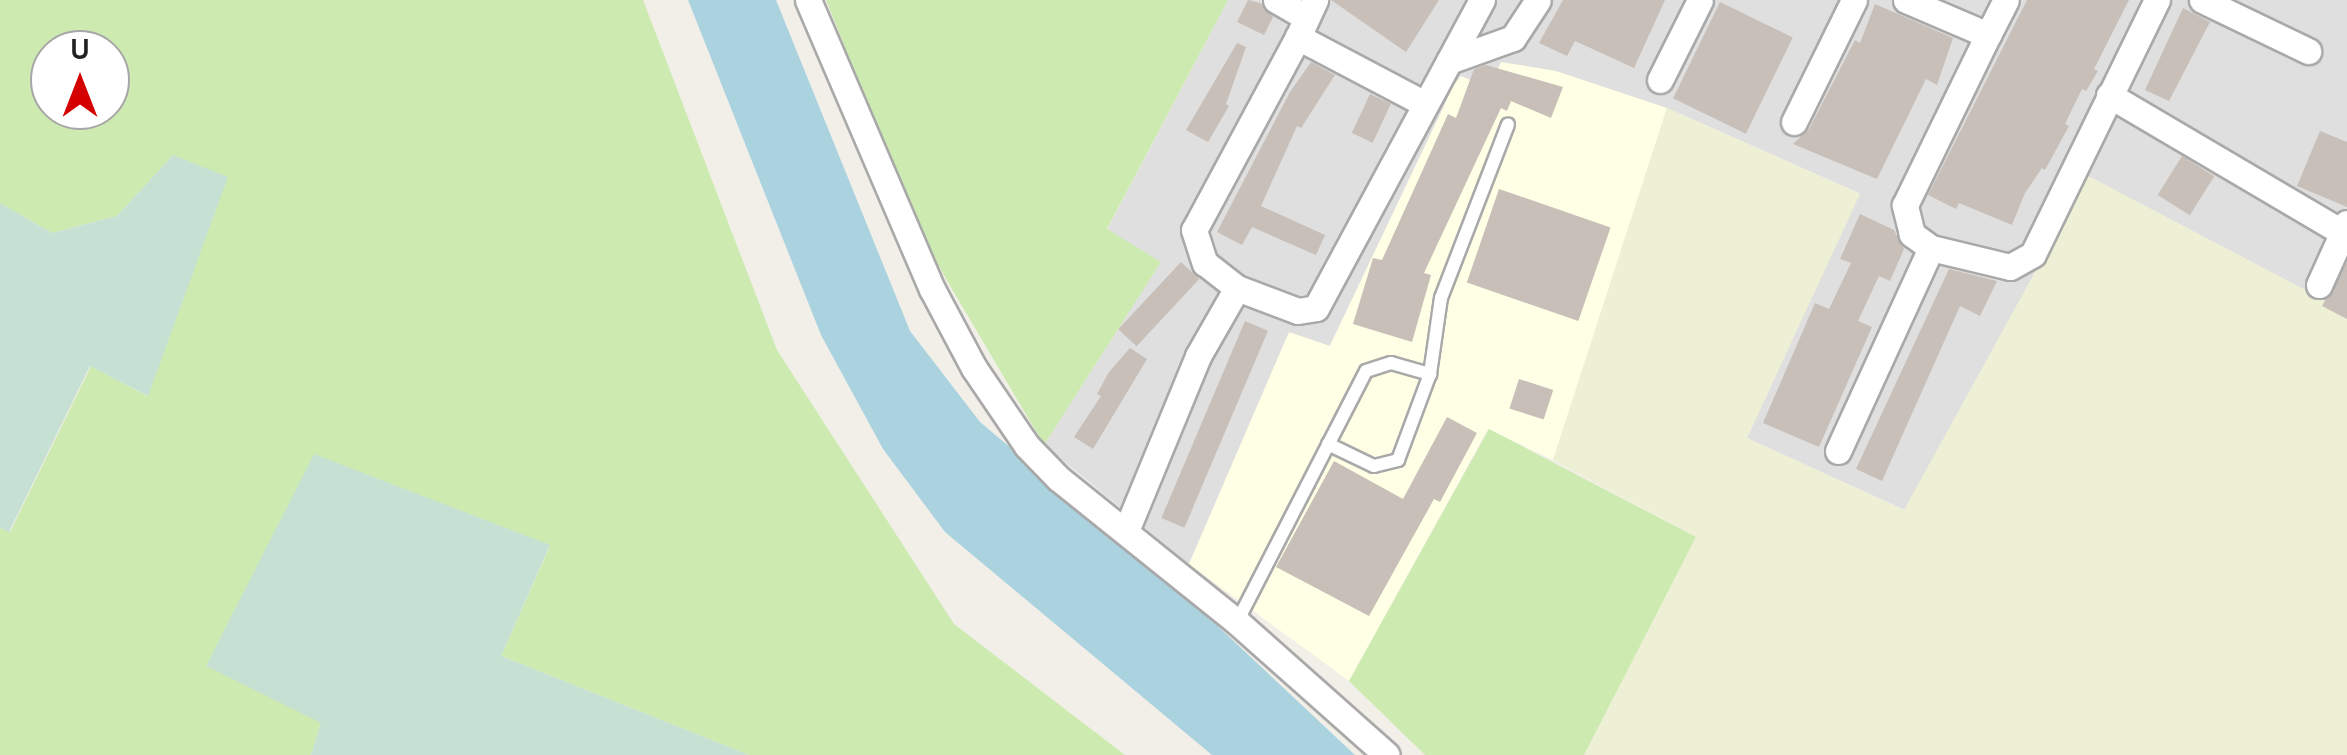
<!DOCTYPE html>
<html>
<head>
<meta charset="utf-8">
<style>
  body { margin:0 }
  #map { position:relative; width:2347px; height:755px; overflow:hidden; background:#f2efe9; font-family:Overpass,sans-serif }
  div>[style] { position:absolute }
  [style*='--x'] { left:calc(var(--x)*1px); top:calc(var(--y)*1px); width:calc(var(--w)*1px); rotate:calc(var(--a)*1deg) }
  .residential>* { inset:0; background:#e0dfdf }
  .education>* { inset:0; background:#ffffe5 }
  .farmland>* { inset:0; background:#eef0d5 }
  .grass>* { inset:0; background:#cdebb0 }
  .wetland>* { inset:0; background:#c6e0d4 }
  .water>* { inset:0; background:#aad3df }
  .building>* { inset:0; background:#c7bfb8; transform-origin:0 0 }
  .roads { filter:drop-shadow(2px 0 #a9a9a9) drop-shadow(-2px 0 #a9a9a9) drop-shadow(0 2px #a9a9a9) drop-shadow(0 -2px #a9a9a9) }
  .service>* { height:12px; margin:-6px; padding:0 6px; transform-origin:6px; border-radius:6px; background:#fff }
  .minor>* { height:25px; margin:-12.5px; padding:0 12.5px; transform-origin:12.5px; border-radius:12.5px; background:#fff }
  span { translate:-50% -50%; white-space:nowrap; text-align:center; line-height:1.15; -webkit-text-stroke:10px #fff; paint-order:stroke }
  .north { position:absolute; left:30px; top:30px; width:100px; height:100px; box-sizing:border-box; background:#fff; border:2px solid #a7a7a7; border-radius:50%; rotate:0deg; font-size:28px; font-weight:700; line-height:40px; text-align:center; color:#222 }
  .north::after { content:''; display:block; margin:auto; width:35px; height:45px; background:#d40000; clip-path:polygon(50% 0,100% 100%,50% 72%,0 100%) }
</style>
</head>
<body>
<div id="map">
  <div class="residential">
    <i style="clip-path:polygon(1228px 0,2347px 0,2347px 312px,2088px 176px,1905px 510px,1747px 438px,1859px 193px,1667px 108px,1454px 85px,1329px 347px,1289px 333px,1189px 564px,1044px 445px,1160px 263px,1107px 230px)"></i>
  </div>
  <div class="education">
    <i style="clip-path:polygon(1501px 62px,1556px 71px,1667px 108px,1553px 460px,1488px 429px,1349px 681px,1189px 564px,1289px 332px,1330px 346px,1454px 85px,1461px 76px,1489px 88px)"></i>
  </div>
  <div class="farmland">
    <i style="clip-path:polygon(1667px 108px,1860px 194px,1747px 438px,1904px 510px,2088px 176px,2347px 312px,2347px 755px,1584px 755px,1696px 537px,1553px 460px)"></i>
  </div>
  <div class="grass">
    <i style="clip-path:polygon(evenodd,0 0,643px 0,777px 350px,954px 624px,1125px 755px,749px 755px,501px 656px,550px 546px,321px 723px,311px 755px,0 755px,0 528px,10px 532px,91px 366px,147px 396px,173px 155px,117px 216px,52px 233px,0 203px,0 0,50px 50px,110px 50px,110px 110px,50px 110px,50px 50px)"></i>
    <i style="clip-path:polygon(826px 0,1228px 0,1107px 229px,1161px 262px,1044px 445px,919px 233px)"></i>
    <i style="clip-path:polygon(1489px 429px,1696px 537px,1584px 755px,1425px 755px,1349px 681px)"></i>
  </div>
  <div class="wetland">
    <i style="clip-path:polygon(173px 155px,228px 177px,148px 396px,90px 366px,9px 532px,0 528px,0 203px,52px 233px,117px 216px)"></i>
    <i style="clip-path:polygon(314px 454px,550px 545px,501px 656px,749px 755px,311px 755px,321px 723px,206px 666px)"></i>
  </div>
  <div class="water">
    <i style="clip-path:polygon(688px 0,776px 0,910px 331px,980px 422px,1174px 585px,1355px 755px,1212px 755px,945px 532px,883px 449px,821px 335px)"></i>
  </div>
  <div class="building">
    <i style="clip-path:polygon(1248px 0,1260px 3px,1273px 17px,1264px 35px,1237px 22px)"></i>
    <i style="clip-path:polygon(1331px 0,1439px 0,1406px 52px)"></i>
    <i style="clip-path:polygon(1563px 0,1665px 0,1634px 68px,1575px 41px,1567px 56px,1539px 43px)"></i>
    <i style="clip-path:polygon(2027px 0,2129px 0,2094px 69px,2098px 71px,2086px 91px,2082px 89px,2065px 124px,2069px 126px,2045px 170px,2042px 168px,2025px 193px,2012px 225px,1959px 203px,1956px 209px,1928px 195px)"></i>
    <i style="left:1720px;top:2px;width:81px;height:107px;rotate:26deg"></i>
    <i style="clip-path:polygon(1875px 4px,1953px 38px,1937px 85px,1926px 79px,1877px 179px,1793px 144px,1809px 129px,1855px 40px,1860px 43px)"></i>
    <i style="clip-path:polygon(2183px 8px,2210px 22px,2169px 101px,2145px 90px)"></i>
    <i style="clip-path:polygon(1237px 43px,1246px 47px,1226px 104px,1229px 106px,1208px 142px,1186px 130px)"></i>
    <i style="clip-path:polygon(1311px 62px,1335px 75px,1301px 128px,1297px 126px,1261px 206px,1325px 235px,1316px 255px,1252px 227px,1242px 245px,1217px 232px,1290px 92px)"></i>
    <i style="clip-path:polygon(1486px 65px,1563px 87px,1551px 118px,1511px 101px,1507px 111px,1501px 108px,1424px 273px,1431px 275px,1412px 342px,1353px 324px,1373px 258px,1382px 260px,1448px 114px,1456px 118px,1474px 69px)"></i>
    <i style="left:1370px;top:94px;width:23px;height:43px;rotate:25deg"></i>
    <i style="clip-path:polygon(2320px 131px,2347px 142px,2347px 207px,2297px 186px)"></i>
    <i style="left:2182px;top:156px;width:38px;height:46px;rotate:32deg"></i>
    <i style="left:1499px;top:189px;width:118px;height:99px;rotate:19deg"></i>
    <i style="clip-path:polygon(1860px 214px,1894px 230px,1904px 249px,1890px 281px,1879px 276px,1858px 321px,1872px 327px,1819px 447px,1763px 423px,1815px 303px,1829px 309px,1851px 263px,1840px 259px)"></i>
    <i style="left:1181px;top:262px;width:25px;height:92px;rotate:43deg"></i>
    <i style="clip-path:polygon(2347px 262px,2347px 319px,2322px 306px)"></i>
    <i style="clip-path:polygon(1949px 269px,1997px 281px,1980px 316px,1960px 306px,1882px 481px,1856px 469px)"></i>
    <i style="left:1245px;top:321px;width:25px;height:214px;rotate:23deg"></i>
    <i style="clip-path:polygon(1130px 348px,1147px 359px,1093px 449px,1074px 437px,1101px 396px,1097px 394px,1109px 372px)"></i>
    <i style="left:1519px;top:379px;width:36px;height:31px;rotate:18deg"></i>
    <i style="clip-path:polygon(1447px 417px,1477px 433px,1440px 502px,1434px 499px,1369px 616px,1276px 567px,1334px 461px,1403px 499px)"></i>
  </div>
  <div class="roads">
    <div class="service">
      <i style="--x:1328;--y:444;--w:51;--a:25.6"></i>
      <i style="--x:1374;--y:466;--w:25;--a:-14"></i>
      <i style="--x:1398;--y:460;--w:92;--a:-69.6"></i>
      <i style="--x:1237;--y:622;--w:282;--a:-62.8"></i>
      <i style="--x:1366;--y:371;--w:26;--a:-18"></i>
      <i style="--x:1391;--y:363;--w:41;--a:15.8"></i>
      <i style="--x:1430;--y:374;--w:77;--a:-81.8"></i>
      <i style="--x:1441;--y:298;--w:186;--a:-68.9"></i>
    </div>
    <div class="minor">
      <i style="--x:808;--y:0;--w:314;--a:66.8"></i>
      <i style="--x:932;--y:289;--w:89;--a:62"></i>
      <i style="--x:974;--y:368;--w:94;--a:55.8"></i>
      <i style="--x:1027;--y:446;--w:45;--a:45.9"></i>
      <i style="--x:1058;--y:478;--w:230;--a:38.8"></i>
      <i style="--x:1237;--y:622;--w:200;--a:41.6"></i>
      <i style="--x:1276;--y:0;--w:34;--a:30"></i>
      <i style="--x:1906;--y:0;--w:89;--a:23.1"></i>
      <i style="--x:1988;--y:35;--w:39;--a:-63"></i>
      <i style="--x:2202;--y:0;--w:118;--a:25.7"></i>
      <i style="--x:1298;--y:37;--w:41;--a:-65.3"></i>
      <i style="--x:1449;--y:61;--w:68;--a:-19.8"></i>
      <i style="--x:1513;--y:38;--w:45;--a:-56.7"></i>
      <i style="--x:1660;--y:80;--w:89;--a:-63.4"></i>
      <i style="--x:2109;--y:95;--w:270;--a:30.5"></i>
      <i style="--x:1425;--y:104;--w:144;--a:-152.2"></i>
      <i style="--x:1298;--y:37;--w:219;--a:118.3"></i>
      <i style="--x:1194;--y:230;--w:35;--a:72"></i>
      <i style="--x:1205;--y:263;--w:41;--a:38"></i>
      <i style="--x:1237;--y:288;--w:65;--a:20.7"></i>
      <i style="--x:1298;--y:311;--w:18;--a:-9"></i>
      <i style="--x:1316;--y:308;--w:350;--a:-61.7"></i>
      <i style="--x:1794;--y:122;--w:136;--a:-63.8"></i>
      <i style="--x:1931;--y:248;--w:81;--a:13.5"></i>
      <i style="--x:2010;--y:267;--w:26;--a:-29"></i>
      <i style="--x:2033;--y:254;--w:283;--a:-64"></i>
      <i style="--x:2319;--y:285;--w:68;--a:-65.7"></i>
      <i style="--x:1838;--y:451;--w:223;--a:-65.4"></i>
      <i style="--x:1931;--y:248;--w:24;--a:-144"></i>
      <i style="--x:1912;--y:234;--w:30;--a:-104"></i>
      <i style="--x:1905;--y:205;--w:189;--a:-64"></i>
      <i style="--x:1126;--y:531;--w:189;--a:-67.6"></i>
      <i style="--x:1198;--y:356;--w:78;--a:-60.2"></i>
    </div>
  </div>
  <div class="north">U</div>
</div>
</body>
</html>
